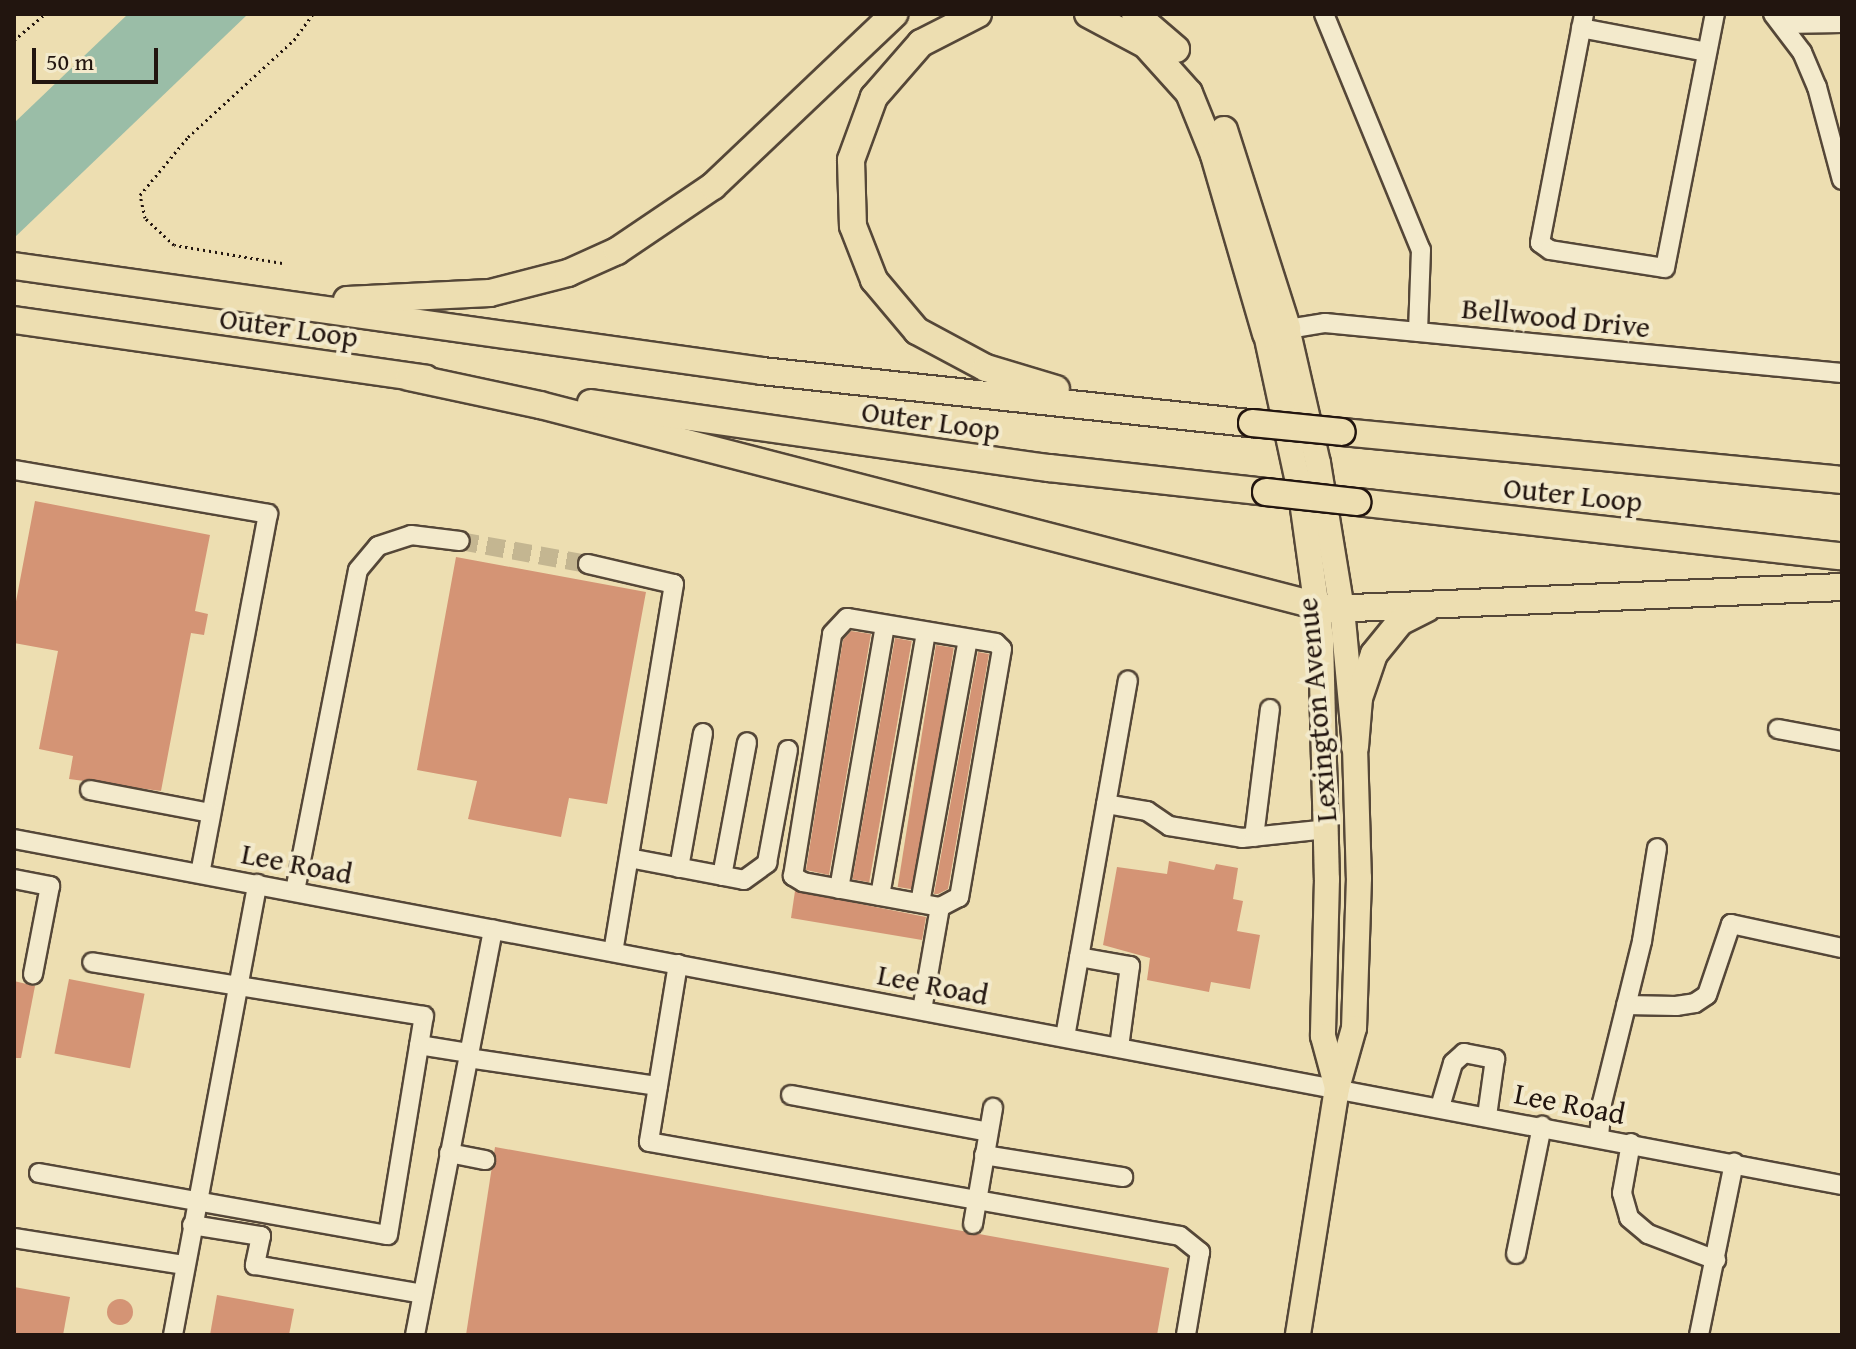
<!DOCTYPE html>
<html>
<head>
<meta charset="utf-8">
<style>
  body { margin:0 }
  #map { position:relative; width:1856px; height:1349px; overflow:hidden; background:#eddeb1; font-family:"Gentium Book Plus",serif }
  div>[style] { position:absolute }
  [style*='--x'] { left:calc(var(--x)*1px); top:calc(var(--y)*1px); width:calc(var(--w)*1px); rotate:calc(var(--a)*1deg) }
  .water>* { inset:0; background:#9abda7 }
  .building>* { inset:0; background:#d49475; transform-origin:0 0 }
  .round { border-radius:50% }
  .minor-tunnel>* { height:18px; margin-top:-9px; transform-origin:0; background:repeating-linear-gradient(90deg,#c4b691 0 18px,transparent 0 27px) }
  .path>* { height:3px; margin-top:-1.5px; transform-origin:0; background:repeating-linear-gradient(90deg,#22150f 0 2px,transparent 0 6px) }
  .roads { filter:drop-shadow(2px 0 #554738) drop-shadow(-2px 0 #554738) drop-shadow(0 2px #554738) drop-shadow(0 -2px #554738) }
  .minor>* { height:18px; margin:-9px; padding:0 9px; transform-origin:9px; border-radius:9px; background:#f3eacc }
  .major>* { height:24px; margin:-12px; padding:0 12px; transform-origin:12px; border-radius:12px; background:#eddeb1 }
  .highway>* { height:26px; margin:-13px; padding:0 13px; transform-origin:13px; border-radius:13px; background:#eddeb1 }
  .bridges { filter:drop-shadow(2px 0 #22150f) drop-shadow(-2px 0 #22150f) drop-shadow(0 2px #22150f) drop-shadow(0 -2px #22150f) }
  .highway-bridge>* { height:26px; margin:-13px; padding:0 13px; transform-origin:13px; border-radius:13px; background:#eddeb1 }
  span { translate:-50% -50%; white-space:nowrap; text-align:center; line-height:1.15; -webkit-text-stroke:8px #f3eacc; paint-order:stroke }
  .street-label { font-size:30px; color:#22150f }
  .frame { position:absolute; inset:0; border:16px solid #22150f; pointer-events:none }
  .scale { position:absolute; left:32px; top:48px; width:126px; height:36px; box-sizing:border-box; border:4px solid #22150f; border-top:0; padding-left:10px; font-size:24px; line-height:28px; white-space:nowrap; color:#22150f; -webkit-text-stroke:6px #f3eacc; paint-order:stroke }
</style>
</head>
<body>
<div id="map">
  <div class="water">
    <i style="clip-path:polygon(128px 14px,248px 14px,14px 238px,14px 123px)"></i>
  </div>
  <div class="building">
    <i style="clip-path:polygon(35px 501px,210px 535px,195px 611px,208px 614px,204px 635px,191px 633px,161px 791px,69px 779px,73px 756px,39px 749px,58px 651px,14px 643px,14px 612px)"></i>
    <i style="clip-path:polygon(456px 557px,646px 592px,607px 804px,569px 798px,561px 837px,468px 819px,477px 781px,417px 770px)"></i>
    <i style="clip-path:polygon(851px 631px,871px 634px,829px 875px,806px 870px,843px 640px)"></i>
    <i style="left:895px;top:638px;width:17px;height:245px;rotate:10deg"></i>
    <i style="left:936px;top:645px;width:18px;height:245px;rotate:9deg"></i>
    <i style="clip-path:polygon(978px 652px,989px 654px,948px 889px,938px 894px,934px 894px)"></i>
    <i style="clip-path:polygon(1169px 861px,1214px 870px,1216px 864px,1238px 868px,1233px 899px,1243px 901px,1237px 931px,1260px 935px,1250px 989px,1211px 982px,1209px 992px,1147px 980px,1150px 958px,1103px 945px,1117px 867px,1167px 874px)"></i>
    <i style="clip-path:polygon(795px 891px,926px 917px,922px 940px,791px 918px)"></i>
    <i style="left:69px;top:979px;width:77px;height:76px;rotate:11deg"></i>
    <i style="clip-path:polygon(14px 981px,35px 986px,21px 1058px,14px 1058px)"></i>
    <i style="clip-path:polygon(495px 1147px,1169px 1268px,1157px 1335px,466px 1335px)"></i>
    <i style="clip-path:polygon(14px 1287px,70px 1297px,63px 1335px,14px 1335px)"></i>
    <i style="clip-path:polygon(217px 1295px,294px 1309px,289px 1335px,210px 1335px)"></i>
    <i class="round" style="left:107px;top:1299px;width:26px;height:26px"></i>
  </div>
  <div class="minor-tunnel">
    <i style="--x:460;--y:541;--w:130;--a:10.2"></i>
  </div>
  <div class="path">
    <i style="--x:14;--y:40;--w:40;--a:-40"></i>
    <i style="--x:282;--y:263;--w:109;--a:-170.5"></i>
    <i style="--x:174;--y:245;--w:40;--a:-137"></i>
    <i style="--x:145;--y:218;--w:24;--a:-102"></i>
    <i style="--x:140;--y:195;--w:75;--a:-50.4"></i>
    <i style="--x:188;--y:137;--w:144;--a:-42.5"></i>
    <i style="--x:294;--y:40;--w:32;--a:-54"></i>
  </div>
  <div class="roads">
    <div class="minor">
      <i style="--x:1324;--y:14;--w:255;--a:67.7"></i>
      <i style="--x:1421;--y:250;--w:82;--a:92.1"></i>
      <i style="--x:1584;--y:14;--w:233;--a:100.9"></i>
      <i style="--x:1540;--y:243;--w:12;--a:35"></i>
      <i style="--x:1550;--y:250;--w:116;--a:8.9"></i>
      <i style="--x:1665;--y:268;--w:259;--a:-78.9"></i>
      <i style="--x:1773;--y:14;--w:48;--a:52.7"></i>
      <i style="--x:1802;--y:52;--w:38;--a:67"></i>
      <i style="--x:1817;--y:87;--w:96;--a:75"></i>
      <i style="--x:1783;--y:24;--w:59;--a:-1"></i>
      <i style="--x:1581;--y:28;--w:128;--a:10.8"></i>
      <i style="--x:1276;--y:331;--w:50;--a:-9.3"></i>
      <i style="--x:1325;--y:323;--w:519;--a:5.52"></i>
      <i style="--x:14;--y:470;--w:258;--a:9.8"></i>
      <i style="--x:268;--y:514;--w:365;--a:100.7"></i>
      <i style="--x:588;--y:564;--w:88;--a:13.1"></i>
      <i style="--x:674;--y:584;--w:373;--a:99.4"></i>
      <i style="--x:1778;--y:729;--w:65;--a:10.6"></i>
      <i style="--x:90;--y:790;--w:123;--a:10.8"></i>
      <i style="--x:1106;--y:804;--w:42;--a:9.7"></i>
      <i style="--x:1147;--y:811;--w:27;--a:34"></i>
      <i style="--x:1169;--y:826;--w:74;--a:9.3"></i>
      <i style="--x:1242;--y:838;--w:85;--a:-6"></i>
      <i style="--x:1254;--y:837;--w:129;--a:-82.9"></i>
      <i style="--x:14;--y:839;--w:1860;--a:10.72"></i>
      <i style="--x:629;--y:858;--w:117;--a:10.8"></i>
      <i style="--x:744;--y:880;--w:29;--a:-36"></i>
      <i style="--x:767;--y:863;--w:115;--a:-79.5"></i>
      <i style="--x:679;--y:868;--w:137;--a:-79.9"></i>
      <i style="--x:722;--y:876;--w:136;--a:-79.4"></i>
      <i style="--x:14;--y:879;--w:37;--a:11"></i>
      <i style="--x:50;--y:886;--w:90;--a:100.9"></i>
      <i style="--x:839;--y:889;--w:268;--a:-80.1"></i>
      <i style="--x:295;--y:891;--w:327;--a:-78.9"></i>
      <i style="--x:358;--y:570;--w:31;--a:-50"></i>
      <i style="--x:378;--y:546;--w:35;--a:-18"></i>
      <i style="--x:411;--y:535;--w:49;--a:7"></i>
      <i style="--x:880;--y:896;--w:268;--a:-80.1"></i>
      <i style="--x:920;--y:903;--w:268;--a:-79.7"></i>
      <i style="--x:1079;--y:957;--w:52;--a:10"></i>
      <i style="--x:1130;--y:966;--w:82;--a:97.7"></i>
      <i style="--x:678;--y:964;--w:180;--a:99.3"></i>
      <i style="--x:649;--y:1142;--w:539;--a:10.04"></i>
      <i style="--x:1180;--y:1236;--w:26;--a:39"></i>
      <i style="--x:1200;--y:1252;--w:84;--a:99.6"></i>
      <i style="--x:1626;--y:1005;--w:50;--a:1.1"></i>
      <i style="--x:1676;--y:1006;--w:19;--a:-9"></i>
      <i style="--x:1695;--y:1003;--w:14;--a:-34"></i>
      <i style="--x:1707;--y:995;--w:75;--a:-71.3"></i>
      <i style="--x:1731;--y:924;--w:114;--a:12.2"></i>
      <i style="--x:922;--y:1010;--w:105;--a:-80.1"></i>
      <i style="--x:940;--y:907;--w:139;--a:-169.7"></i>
      <i style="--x:803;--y:882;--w:12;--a:-149"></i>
      <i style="--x:793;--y:876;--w:245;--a:-80.8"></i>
      <i style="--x:832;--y:634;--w:22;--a:-47"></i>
      <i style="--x:847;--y:618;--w:151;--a:9.5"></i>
      <i style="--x:996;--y:643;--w:8;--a:45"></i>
      <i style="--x:1002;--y:649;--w:252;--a:99.8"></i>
      <i style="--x:959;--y:897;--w:21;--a:152"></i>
      <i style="--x:1065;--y:1037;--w:362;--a:-80"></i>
      <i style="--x:419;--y:1045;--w:51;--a:9.1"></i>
      <i style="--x:468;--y:1058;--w:192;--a:8.4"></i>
      <i style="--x:791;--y:1095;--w:200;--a:10.6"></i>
      <i style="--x:1440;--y:1107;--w:46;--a:-73.5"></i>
      <i style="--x:1453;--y:1063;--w:15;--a:-42"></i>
      <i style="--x:1464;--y:1053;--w:32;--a:11"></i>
      <i style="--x:1495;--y:1059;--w:58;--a:98"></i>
      <i style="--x:1599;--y:1137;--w:34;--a:-85"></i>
      <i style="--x:1602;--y:1103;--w:167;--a:-76.1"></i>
      <i style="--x:1642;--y:941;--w:94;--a:-80.8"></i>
      <i style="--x:1631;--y:1143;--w:51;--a:100.2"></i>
      <i style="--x:1622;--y:1193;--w:26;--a:74"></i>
      <i style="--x:1629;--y:1218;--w:25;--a:40"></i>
      <i style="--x:1648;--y:1234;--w:73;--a:20.9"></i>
      <i style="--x:449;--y:1153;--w:37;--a:11"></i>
      <i style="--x:984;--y:1155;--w:141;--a:9"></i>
      <i style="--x:39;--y:1173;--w:354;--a:10.1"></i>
      <i style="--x:388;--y:1235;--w:222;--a:-80.7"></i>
      <i style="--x:424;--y:1016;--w:336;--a:-170.8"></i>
      <i style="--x:973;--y:1224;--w:118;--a:-80.2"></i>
      <i style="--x:192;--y:1225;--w:70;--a:9.1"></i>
      <i style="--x:261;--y:1236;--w:30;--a:102"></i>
      <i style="--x:255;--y:1265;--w:170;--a:9.8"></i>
      <i style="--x:14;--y:1238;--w:173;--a:9"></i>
      <i style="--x:1516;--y:1254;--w:131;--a:-78.5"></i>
      <i style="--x:173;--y:1335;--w:459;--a:-79.4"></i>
      <i style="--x:415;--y:1335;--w:413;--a:-79.1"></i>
      <i style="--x:1699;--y:1335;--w:176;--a:-78.5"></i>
    </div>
    <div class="major">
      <i style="--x:1287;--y:328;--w:139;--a:77.1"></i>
      <i style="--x:1318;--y:463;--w:148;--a:80.7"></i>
      <i style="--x:1342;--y:609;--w:139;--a:84.6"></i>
      <i style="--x:1355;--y:747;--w:131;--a:88.3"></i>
      <i style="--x:1359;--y:878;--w:150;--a:91.9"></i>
      <i style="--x:1354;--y:1028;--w:62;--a:105.8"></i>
      <i style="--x:1337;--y:1088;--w:250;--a:99"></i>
      <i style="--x:1266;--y:334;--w:171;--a:77.8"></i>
      <i style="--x:1302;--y:501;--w:138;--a:82.1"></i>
      <i style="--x:1321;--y:638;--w:241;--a:88.6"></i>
      <i style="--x:1327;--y:879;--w:157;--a:91.5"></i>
      <i style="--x:1323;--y:1036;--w:54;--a:74.9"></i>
    </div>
    <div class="highway">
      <i style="--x:978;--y:14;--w:64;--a:153"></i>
      <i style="--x:921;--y:43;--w:72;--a:131"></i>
      <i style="--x:874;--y:97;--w:67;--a:110.1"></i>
      <i style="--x:851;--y:160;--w:66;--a:88.3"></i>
      <i style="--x:853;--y:226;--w:58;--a:68.7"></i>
      <i style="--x:874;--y:280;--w:67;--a:49.9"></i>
      <i style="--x:917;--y:331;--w:78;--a:28.2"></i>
      <i style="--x:986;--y:368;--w:73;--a:16.7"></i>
      <i style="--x:1088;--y:14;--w:66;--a:28.1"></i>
      <i style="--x:1146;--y:45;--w:64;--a:48.1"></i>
      <i style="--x:1189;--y:93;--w:67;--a:68"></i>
      <i style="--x:1214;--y:155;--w:186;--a:73.8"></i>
      <i style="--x:1135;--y:14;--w:54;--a:40.5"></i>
      <i style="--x:1224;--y:130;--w:208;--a:72.3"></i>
      <i style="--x:14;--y:266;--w:755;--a:7.99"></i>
      <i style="--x:762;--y:371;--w:493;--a:6.1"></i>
      <i style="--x:347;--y:300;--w:143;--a:-2.8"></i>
      <i style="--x:490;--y:293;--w:81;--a:-14.4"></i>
      <i style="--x:568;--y:273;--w:54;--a:-24.2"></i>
      <i style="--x:617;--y:251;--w:116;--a:-34.1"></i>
      <i style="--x:713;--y:186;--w:250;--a:-43.5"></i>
      <i style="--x:14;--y:320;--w:416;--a:8.1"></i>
      <i style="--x:409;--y:377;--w:134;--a:12.1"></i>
      <i style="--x:540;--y:405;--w:816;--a:14.48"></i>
      <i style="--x:1330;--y:609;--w:512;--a:-2.46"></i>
      <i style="--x:591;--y:403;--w:463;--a:8.1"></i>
      <i style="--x:1049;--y:468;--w:218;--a:6.3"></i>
      <i style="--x:1342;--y:432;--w:502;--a:5.48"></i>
      <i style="--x:1357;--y:502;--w:488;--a:6.4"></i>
      <i style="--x:1355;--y:747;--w:49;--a:-85.3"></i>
      <i style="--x:1359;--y:698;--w:46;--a:-71.2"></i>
      <i style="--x:1374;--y:654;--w:41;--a:-50.9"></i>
      <i style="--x:1400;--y:622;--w:30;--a:-27"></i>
    </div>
  </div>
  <div class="bridges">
    <div class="highway-bridge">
      <i style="--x:1252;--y:423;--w:90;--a:5.7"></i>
      <i style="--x:1266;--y:492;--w:92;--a:6.3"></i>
    </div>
  </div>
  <div class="street-label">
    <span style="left:1556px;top:317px;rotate:6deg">Bellwood Drive</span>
    <span style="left:289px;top:327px;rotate:8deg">Outer Loop</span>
    <span style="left:931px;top:420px;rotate:8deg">Outer Loop</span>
    <span style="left:1573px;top:494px;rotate:6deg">Outer Loop</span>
    <span style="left:1316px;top:710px;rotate:-95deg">Lexington Avenue</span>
    <span style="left:297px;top:863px;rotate:11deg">Lee Road</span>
    <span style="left:933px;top:984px;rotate:11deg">Lee Road</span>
    <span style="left:1570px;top:1103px;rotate:11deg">Lee Road</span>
  </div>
  <div class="frame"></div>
  <div class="scale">50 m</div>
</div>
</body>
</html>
